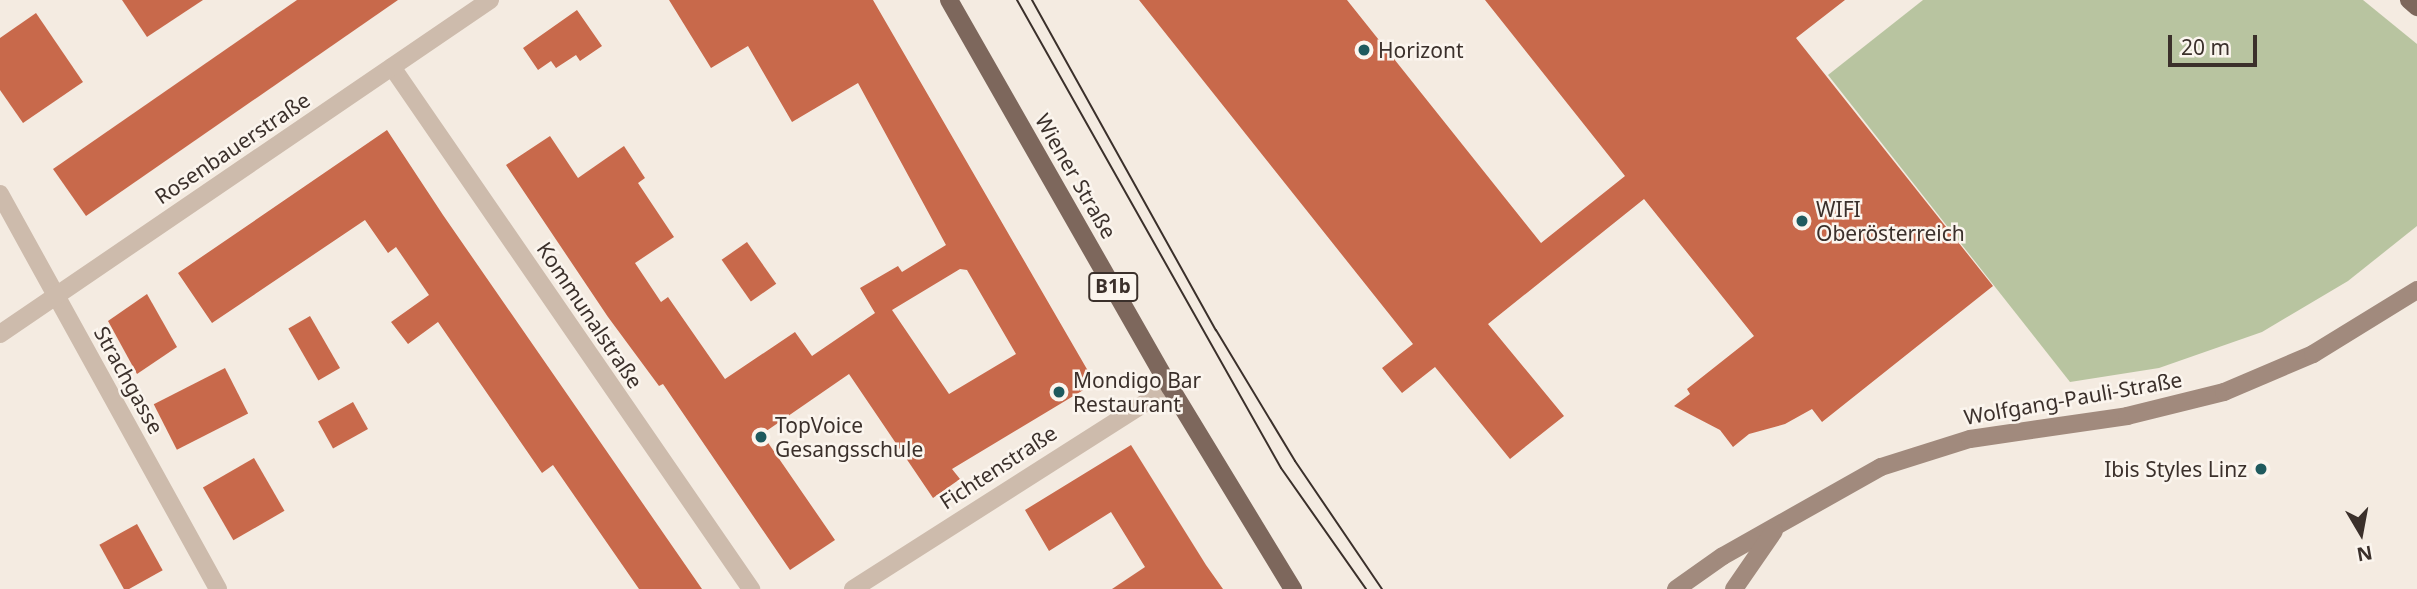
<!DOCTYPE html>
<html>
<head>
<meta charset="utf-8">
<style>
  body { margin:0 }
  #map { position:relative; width:2417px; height:589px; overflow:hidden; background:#f4ebe1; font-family:"Noto Sans",sans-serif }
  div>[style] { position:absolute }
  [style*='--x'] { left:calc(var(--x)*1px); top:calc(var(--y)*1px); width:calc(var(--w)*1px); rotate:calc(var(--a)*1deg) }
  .green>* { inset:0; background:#b8c4a0 }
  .building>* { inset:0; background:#c8694b; transform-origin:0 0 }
  .street>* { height:18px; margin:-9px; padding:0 9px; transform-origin:9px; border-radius:9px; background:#cdbbac }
  .secondary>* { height:18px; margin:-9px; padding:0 9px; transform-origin:9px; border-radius:9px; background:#a18a7d }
  .primary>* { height:18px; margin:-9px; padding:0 9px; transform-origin:9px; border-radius:9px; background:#7d675c }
  .tram>* { height:2px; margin:-1px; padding:0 1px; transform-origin:1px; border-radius:1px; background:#3b302b }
  .dots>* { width:19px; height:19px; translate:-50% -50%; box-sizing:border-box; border:4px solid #fbf5ee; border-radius:50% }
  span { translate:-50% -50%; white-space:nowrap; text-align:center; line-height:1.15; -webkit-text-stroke:5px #fbf5ee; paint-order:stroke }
  .shield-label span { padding:2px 5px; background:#fbf5ee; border:2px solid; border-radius:5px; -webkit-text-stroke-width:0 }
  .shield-label { font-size:19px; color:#3b302b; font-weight:700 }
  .poi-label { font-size:21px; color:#3b302b }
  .left { translate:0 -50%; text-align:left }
  .right { translate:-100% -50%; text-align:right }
  .street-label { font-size:21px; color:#3b302b }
  .north { position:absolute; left:2326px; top:498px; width:70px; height:70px; -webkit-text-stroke:5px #fbf5ee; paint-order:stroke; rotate:170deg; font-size:19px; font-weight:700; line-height:28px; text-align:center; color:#3b302b }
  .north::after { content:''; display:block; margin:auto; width:24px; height:32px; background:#3b302b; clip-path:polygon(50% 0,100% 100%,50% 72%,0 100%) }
  .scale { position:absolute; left:2168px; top:35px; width:89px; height:32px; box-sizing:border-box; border:4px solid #3b302b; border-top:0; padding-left:9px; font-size:21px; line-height:24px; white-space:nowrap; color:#3b302b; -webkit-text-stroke:5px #fbf5ee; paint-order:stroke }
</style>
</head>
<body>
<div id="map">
  <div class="green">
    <i style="clip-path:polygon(1923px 0,2363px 0,2417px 44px,2417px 226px,2348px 281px,2262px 332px,2159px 368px,2070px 382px,1828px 75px)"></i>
  </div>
  <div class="building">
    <i style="clip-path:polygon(122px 0,203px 0,147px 37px)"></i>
    <i style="clip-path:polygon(297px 0,398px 0,86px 216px,53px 169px)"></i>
    <i style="clip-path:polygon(evenodd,669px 0,873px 0,1095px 383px,952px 469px,960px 479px,933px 498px,849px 374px,762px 434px,835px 540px,790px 570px,663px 384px,659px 386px,608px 317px,506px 165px,550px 136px,578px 178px,624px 146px,645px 178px,638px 183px,674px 237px,635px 263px,661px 302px,668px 297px,725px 379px,795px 332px,812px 356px,875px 313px,860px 288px,898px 266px,902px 272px,946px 245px,858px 83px,792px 122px,748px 46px,711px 68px,669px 0,960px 269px,967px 270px,1016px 354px,949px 394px,892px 310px,960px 269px)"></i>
    <i style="clip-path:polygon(1139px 0,1347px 0,1541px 243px,1625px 176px,1485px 0,1845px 0,1796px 38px,1993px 286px,1822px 422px,1812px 409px,1785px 424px,1749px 434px,1733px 447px,1720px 430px,1674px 406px,1690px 394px,1687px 389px,1754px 336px,1644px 199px,1488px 324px,1564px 416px,1510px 459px,1435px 367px,1402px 393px,1393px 382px,1382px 368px,1413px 344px)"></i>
    <i style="clip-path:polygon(577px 10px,602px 46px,580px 61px,576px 55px,556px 68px,551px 61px,538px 70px,523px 48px)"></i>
    <i style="clip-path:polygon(36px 13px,83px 82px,23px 123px,0 90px,0 38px)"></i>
    <i style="clip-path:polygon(387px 130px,443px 215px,702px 589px,639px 589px,553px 465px,542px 473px,438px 322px,408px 344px,391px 322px,429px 295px,396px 247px,388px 253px,365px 220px,212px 323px,178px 273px)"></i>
    <i style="left:747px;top:242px;width:51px;height:31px;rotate:55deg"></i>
    <i style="clip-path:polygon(147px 294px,177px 347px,137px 374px,108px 321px)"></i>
    <i style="left:310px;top:316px;width:60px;height:25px;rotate:60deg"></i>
    <i style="left:225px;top:368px;width:51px;height:80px;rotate:63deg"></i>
    <i style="left:353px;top:402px;width:31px;height:40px;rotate:61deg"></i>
    <i style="clip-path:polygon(1131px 445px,1206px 565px,1223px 589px,1112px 589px,1145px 567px,1111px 512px,1049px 551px,1025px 510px)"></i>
    <i style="left:254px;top:458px;width:61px;height:59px;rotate:60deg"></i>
    <i style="left:137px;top:524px;width:53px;height:43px;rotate:61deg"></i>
  </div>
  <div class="street">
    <i style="--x:392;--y:67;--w:634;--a:55.48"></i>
    <i style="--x:0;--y:194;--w:451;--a:61.1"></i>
    <i style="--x:0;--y:334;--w:593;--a:-34.28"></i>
    <i style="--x:853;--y:589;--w:376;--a:-32.5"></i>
  </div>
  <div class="secondary">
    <i style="--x:1676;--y:589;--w:57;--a:-35.1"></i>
    <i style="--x:1723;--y:556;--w:181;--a:-29.4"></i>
    <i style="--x:1881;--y:467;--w:93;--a:-17.5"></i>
    <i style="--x:1970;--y:439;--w:159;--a:-8.3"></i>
    <i style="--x:2127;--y:416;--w:100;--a:-13.9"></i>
    <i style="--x:2224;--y:392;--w:97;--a:-23.1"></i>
    <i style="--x:2313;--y:354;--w:122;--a:-31.6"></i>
    <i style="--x:1734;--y:589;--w:70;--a:-55.4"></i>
  </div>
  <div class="primary">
    <i style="--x:949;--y:0;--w:446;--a:60.3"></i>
    <i style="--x:1170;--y:387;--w:237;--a:58.7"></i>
    <i style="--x:2409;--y:0;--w:11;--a:41"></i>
  </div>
  <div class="tram">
    <i style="--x:1017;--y:0;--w:537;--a:60.57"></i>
    <i style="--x:1281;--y:468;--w:148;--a:54.9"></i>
    <i style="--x:1032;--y:0;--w:378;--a:60.9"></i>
    <i style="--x:1216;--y:330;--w:153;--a:58.9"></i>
    <i style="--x:1295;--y:461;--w:155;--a:55.8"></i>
  </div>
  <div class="dots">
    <i style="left:1364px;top:50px;background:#1f5a5e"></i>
    <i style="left:1802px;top:221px;background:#1f5a5e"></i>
    <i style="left:1059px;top:392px;background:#1f5a5e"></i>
    <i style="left:761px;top:437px;background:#1f5a5e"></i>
    <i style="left:2261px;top:469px;background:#1f5a5e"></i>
  </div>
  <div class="shield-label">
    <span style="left:1113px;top:287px">B1b</span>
  </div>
  <div class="poi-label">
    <span class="left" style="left:1378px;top:50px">Horizont</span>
    <span class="left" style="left:1816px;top:221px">WIFI<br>Oberösterreich</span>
    <span class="left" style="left:1073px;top:392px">Mondigo Bar<br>Restaurant</span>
    <span class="left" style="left:775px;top:437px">TopVoice<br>Gesangsschule</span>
    <span class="right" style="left:2247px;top:469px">Ibis Styles Linz</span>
  </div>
  <div class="street-label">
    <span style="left:232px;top:148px;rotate:-34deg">Rosenbauerstraße</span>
    <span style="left:1076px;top:176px;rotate:60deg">Wiener Straße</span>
    <span style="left:590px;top:315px;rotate:56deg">Kommunalstraße</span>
    <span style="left:129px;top:380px;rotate:61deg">Strachgasse</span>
    <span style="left:2073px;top:398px;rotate:-10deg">Wolfgang-Pauli-Straße</span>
    <span style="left:998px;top:467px;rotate:-33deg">Fichtenstraße</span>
  </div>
  <div class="north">N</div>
  <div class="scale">20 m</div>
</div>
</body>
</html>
